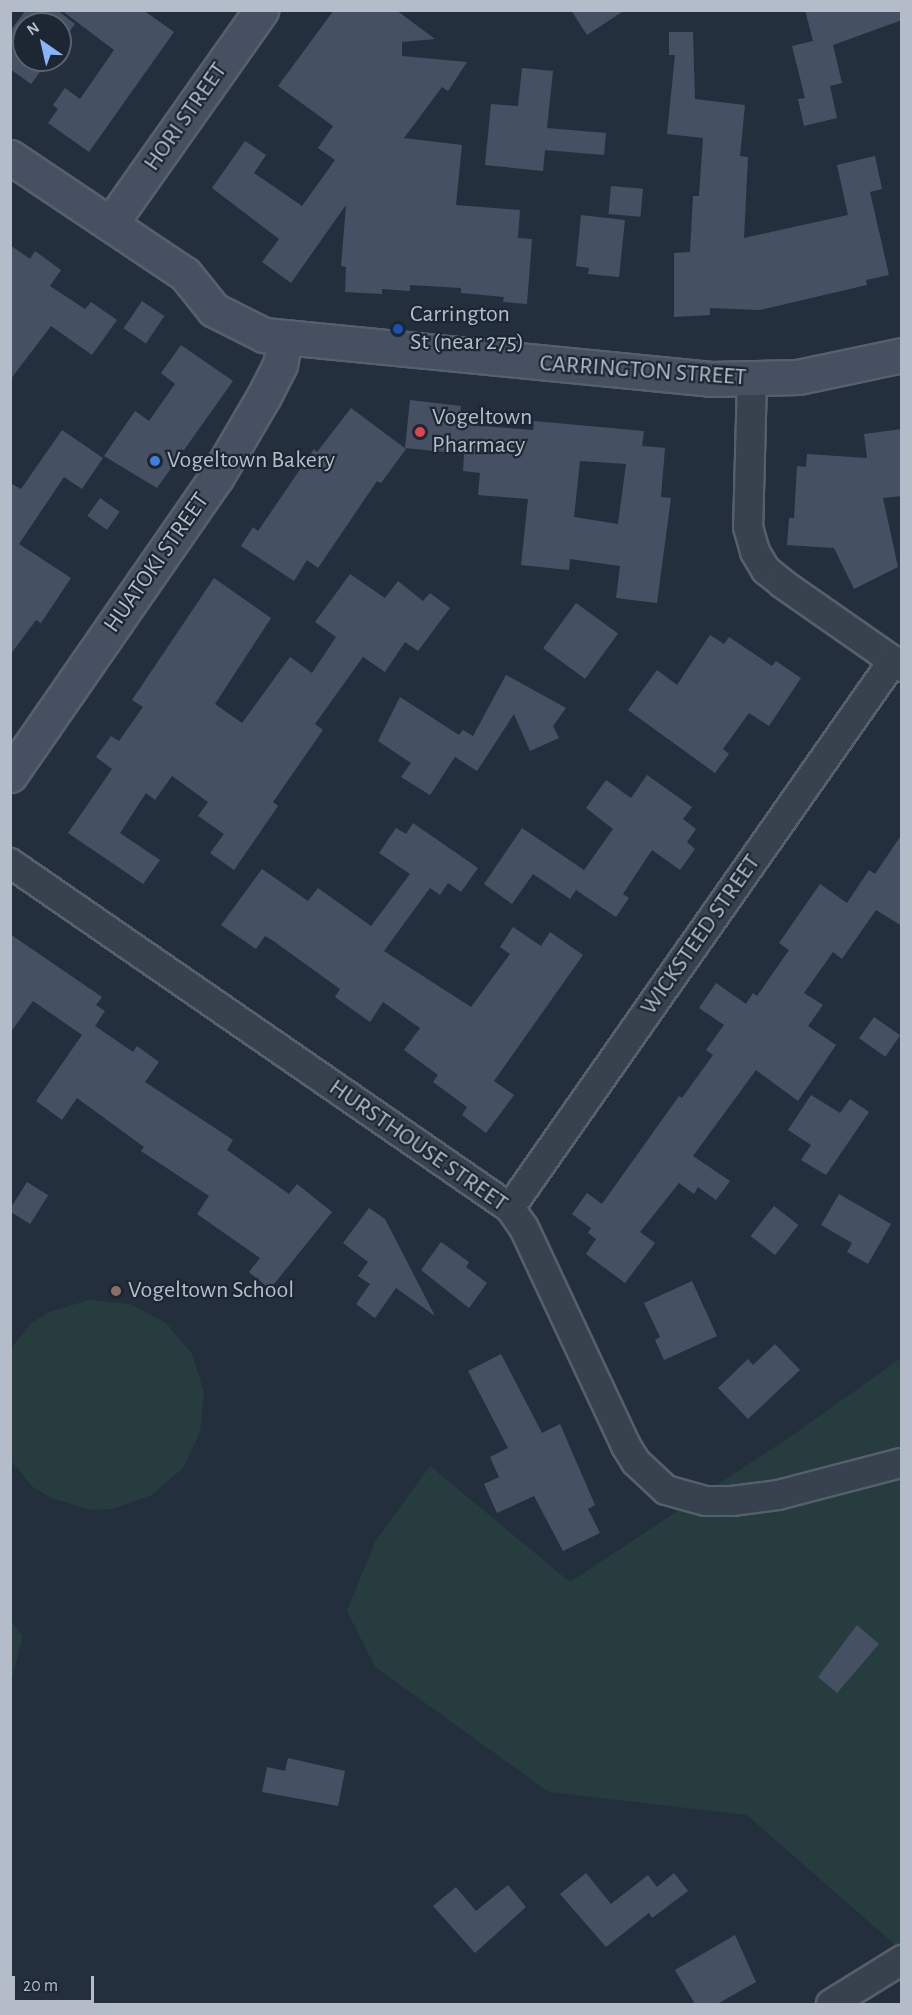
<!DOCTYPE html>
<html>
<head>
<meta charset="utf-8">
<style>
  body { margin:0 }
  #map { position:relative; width:912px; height:2015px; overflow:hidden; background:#242f3e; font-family:"Alegreya Sans",sans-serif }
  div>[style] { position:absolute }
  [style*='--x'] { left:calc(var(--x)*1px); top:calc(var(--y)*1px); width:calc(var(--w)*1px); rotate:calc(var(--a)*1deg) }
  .green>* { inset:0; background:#263c3f }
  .building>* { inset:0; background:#455162; transform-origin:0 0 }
  .roads { filter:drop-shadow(2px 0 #565f6c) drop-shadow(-2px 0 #565f6c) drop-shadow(0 2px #565f6c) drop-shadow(0 -2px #565f6c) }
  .minor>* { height:28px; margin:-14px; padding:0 14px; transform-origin:14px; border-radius:14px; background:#38414e }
  .secondary>* { height:33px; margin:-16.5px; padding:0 16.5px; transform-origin:16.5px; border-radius:16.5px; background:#465061 }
  .dots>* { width:16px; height:16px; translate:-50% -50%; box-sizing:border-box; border:3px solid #1d2633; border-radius:50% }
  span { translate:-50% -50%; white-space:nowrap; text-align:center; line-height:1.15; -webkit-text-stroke:4.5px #1d2633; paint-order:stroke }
  .street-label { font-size:24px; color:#b4bcc9 }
  .poi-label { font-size:24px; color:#b4bcc9 }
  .left { translate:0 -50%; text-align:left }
  .frame { position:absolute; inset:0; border:12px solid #b4bcc9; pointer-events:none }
  .north { position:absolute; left:12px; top:12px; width:60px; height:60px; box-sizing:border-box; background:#1d2633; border:2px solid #59626f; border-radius:50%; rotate:326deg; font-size:16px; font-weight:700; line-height:24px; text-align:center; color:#b4bcc9 }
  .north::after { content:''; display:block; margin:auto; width:21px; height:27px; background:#8ab4f8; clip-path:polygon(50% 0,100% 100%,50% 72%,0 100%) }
  .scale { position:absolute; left:12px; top:1976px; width:82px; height:27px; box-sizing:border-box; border:3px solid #b4bcc9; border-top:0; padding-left:8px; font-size:18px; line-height:21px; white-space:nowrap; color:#b4bcc9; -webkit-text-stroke:4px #1d2633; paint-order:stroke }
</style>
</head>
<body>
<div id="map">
  <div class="green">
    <i style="clip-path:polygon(89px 1300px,130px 1304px,166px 1323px,192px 1354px,204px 1392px,200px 1432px,183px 1468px,152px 1495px,112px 1509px,91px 1510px,51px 1498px,33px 1487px,11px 1461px,11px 1348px,32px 1323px,49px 1312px)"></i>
    <i style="clip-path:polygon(901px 1358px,901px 1950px,747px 1815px,549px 1792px,375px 1667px,347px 1611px,375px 1542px,430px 1466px,570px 1582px,793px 1435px)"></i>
    <i style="clip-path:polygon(11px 1621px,23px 1636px,11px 1682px)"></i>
  </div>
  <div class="building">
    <i style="clip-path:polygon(26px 10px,57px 10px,75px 24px,60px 45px,60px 24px,24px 24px,24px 60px,49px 60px,31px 84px,10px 69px,10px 31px)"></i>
    <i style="clip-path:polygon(61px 10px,143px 10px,174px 32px,89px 152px,48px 123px,58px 109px,53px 105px,65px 88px,80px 99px,114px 50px)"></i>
    <i style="clip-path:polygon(334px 10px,396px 10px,435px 39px,402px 42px,402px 56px,467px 62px,448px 91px,442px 87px,404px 138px,462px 145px,456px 205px,520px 210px,518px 238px,532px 239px,527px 304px,503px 302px,504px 297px,461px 293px,461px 288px,410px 285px,410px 291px,382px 289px,382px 294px,345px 292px,346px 267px,341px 266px,346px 205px,291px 283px,262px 262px,279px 239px,212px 188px,245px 141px,266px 155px,254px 173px,302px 206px,335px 160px,318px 148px,333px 126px,278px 86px)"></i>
    <i style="clip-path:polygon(571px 10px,625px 10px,587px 35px)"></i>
    <i style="clip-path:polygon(805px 10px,902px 10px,902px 20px,833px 45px,842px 83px,830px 86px,837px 118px,804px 126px,798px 99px,805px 98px,792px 46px,813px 41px)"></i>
    <i style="clip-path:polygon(669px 32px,693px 32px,695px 99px,745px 105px,740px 156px,748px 157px,744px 238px,848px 215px,837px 165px,875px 156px,882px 189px,870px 192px,889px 275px,866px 280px,867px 285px,760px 310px,710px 308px,710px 315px,674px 317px,674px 253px,690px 252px,693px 196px,699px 196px,703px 138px,667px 134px,675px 55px,669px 55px)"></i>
    <i style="clip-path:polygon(522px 68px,553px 71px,547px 128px,606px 133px,604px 155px,545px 150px,543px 171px,485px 165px,491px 104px,518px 106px)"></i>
    <i style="left:611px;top:186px;width:32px;height:28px;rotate:5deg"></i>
    <i style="clip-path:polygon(581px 215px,625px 220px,619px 277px,588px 274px,589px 268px,576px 266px)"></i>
    <i style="clip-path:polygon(10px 245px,30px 259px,35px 251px,61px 270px,50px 286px,85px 309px,91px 302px,117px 320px,92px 355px,51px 326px,10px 380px)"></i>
    <i style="left:142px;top:301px;width:27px;height:33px;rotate:34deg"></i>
    <i style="clip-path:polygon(181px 345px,233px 381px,157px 488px,104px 456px,135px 411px,149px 421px,175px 384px,161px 373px)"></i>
    <i style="clip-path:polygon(evenodd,410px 400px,461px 406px,459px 424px,533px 430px,534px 421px,644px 431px,642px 446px,665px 448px,661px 497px,671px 498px,657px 603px,616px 598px,620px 566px,570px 559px,569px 570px,521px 565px,528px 499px,478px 495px,480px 473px,463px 471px,464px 454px,405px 448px,410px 400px,580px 461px,626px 464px,618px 524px,574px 517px,580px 461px)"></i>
    <i style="clip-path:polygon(351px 408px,406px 449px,381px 483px,377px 481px,318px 568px,307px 560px,294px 581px,241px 546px,253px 527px,258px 531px,314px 449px,317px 452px)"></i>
    <i style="clip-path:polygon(902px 429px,902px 496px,883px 498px,898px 567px,854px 589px,834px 548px,787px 545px,789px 518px,794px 518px,797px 466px,806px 467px,807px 454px,867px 458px,864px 434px)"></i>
    <i style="clip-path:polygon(62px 430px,103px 458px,82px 489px,64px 477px,19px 544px,71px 578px,41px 623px,36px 620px,10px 655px,10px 483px,21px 489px)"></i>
    <i style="left:100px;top:498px;width:24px;height:22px;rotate:35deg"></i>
    <i style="clip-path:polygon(350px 574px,385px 598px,398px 581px,423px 601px,430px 593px,450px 608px,418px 651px,405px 642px,385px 672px,363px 657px,315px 724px,323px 730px,273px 802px,278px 806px,234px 870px,210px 853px,224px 834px,198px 816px,208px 802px,172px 776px,155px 800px,146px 793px,120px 833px,160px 860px,143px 884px,68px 833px,112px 769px,96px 757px,111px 736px,119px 741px,143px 707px,132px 700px,214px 578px,271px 618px,215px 704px,242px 723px,290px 657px,312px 673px,336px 637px,315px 622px)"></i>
    <i style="left:576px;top:603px;width:52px;height:56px;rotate:36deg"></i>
    <i style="clip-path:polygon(710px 635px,724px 644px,729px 637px,772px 666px,776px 661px,801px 678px,769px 726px,749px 713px,723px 749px,729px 754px,715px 773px,628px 710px,657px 670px,677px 685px)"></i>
    <i style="clip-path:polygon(506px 675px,566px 708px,553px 726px,559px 738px,530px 751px,514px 714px,477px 771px,455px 757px,430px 795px,401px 777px,411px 763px,378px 741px,400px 697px,459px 735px,463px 730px,473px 736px)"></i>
    <i style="clip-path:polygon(647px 775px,692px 807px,683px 819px,696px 829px,687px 842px,695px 849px,680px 870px,652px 850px,623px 894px,629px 898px,616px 917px,576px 890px,570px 899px,533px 874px,512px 904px,484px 884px,522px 828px,584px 870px,613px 829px,586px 808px,606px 780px,631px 798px)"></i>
    <i style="clip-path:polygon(413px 823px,478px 868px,461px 892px,448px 883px,440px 895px,430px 888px,384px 951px,471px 1007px,510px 954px,500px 947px,513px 927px,541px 946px,550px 932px,583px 955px,494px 1081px,514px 1095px,486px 1133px,462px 1115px,467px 1107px,433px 1082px,438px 1075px,404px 1050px,420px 1028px,383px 1002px,370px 1022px,335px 997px,340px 989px,272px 940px,265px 936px,256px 949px,221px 925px,262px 869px,308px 901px,318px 888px,371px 926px,410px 874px,379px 853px,396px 828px,406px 834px)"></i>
    <i style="clip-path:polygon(902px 834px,902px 926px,876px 910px,842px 959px,833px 952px,804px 993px,823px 1005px,808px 1026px,836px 1045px,798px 1101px,756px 1070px,693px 1156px,730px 1181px,716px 1200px,698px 1187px,694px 1194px,679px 1183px,640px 1232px,655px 1243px,625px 1283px,586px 1254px,596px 1239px,588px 1233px,591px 1228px,572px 1214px,587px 1193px,602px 1204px,679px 1096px,682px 1098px,713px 1055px,706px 1050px,724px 1025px,699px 1008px,716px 983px,746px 1004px,753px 993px,757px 996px,789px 950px,779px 943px,820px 884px,847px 903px,869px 870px,875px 874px)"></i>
    <i style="clip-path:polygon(10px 934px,102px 997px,96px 1005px,105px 1011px,95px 1026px,133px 1052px,137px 1046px,159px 1062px,145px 1082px,233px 1140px,227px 1150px,289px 1194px,297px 1184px,332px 1212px,270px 1289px,249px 1272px,260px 1258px,197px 1214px,209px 1196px,141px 1151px,144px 1147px,77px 1098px,62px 1120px,36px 1101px,82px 1035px,33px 1001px,10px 1033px)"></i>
    <i style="left:874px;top:1017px;width:32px;height:26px;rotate:35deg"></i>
    <i style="clip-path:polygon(811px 1095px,840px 1113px,850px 1099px,869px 1112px,826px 1175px,801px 1160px,811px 1145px,788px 1130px)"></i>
    <i style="left:27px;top:1182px;width:25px;height:34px;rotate:32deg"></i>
    <i style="clip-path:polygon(839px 1194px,891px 1224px,868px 1264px,847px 1252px,852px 1243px,821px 1225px)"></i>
    <i style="left:774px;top:1206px;width:31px;height:38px;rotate:38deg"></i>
    <i style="clip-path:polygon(369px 1208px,385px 1219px,435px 1316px,396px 1288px,375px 1318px,356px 1304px,370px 1284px,358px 1276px,368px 1262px,343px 1243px)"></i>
    <i style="clip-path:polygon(441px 1242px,469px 1262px,466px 1267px,487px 1283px,469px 1308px,421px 1270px)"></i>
    <i style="clip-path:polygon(692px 1281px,717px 1336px,664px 1360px,655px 1340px,660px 1337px,644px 1303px)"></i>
    <i style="clip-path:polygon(775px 1344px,800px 1370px,748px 1419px,718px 1388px,748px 1359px,753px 1365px)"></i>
    <i style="clip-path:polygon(501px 1354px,542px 1433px,560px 1424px,595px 1505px,588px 1509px,600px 1533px,563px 1551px,534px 1496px,497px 1513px,484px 1484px,499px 1477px,490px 1457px,508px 1448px,468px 1371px)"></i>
    <i style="clip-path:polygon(857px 1625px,879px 1644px,837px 1693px,818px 1677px)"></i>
    <i style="clip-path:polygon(288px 1758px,345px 1771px,338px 1806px,262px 1792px,267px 1767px,285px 1771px)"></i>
    <i style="clip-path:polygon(586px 1873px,611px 1904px,648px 1875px,657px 1887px,674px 1873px,688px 1891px,652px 1918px,649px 1913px,606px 1947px,560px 1894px)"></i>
    <i style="clip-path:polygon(508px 1885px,526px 1907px,475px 1953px,433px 1906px,456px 1887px,476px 1911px)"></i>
    <i style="clip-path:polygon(735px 1935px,756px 1982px,717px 2004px,695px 2004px,675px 1970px)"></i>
  </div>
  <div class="roads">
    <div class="minor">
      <i style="--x:752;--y:379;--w:148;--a:91.5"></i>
      <i style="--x:748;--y:527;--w:26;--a:74"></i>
      <i style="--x:755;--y:552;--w:21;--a:59"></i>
      <i style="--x:766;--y:570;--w:22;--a:39"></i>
      <i style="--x:783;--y:584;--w:145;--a:34.9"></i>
      <i style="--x:10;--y:863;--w:607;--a:34.61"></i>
      <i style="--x:510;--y:1208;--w:24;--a:55"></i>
      <i style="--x:524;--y:1228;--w:241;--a:64.9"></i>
      <i style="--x:626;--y:1446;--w:19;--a:58"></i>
      <i style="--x:636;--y:1462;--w:41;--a:43"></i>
      <i style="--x:666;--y:1490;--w:41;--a:15.4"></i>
      <i style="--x:706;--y:1501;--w:26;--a:0"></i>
      <i style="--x:732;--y:1501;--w:46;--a:-7.4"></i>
      <i style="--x:778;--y:1495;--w:127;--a:-14.6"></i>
      <i style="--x:510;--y:1208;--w:668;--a:-55"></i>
      <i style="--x:831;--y:2004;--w:84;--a:-31.8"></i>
    </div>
    <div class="secondary">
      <i style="--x:10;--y:157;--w:211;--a:33.8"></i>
      <i style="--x:185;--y:274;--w:46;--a:51.1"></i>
      <i style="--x:214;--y:310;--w:56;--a:26.6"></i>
      <i style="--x:264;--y:335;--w:449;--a:5.6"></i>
      <i style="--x:711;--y:379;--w:87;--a:-1.3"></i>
      <i style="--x:798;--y:377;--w:106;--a:-11.9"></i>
      <i style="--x:111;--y:223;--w:261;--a:-54.8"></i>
      <i style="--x:10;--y:775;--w:361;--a:-55.3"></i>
      <i style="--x:216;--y:478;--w:95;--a:-59.7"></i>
      <i style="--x:264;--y:396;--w:36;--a:-63"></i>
      <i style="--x:280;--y:364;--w:25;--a:-78"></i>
    </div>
  </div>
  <div class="dots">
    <i style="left:398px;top:329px;background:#1a4fb4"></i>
    <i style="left:420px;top:432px;background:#e0444e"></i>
    <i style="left:155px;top:461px;background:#3f7fe0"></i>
    <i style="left:116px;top:1291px;background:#8d6e63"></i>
  </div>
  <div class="street-label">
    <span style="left:186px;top:117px;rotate:-55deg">HORI STREET</span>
    <span style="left:643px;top:371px;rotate:4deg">CARRINGTON STREET</span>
    <span style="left:157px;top:563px;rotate:-55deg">HUATOKI STREET</span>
    <span style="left:701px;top:935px;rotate:-55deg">WICKSTEED STREET</span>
    <span style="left:418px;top:1146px;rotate:35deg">HURSTHOUSE STREET</span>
  </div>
  <div class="poi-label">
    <span class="left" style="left:410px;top:329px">Carrington<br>St (near 275)</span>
    <span class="left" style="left:432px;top:432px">Vogeltown<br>Pharmacy</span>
    <span class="left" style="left:167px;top:461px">Vogeltown Bakery</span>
    <span class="left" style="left:128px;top:1291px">Vogeltown School</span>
  </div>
  <div class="frame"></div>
  <div class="north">N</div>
  <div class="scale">20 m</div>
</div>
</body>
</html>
